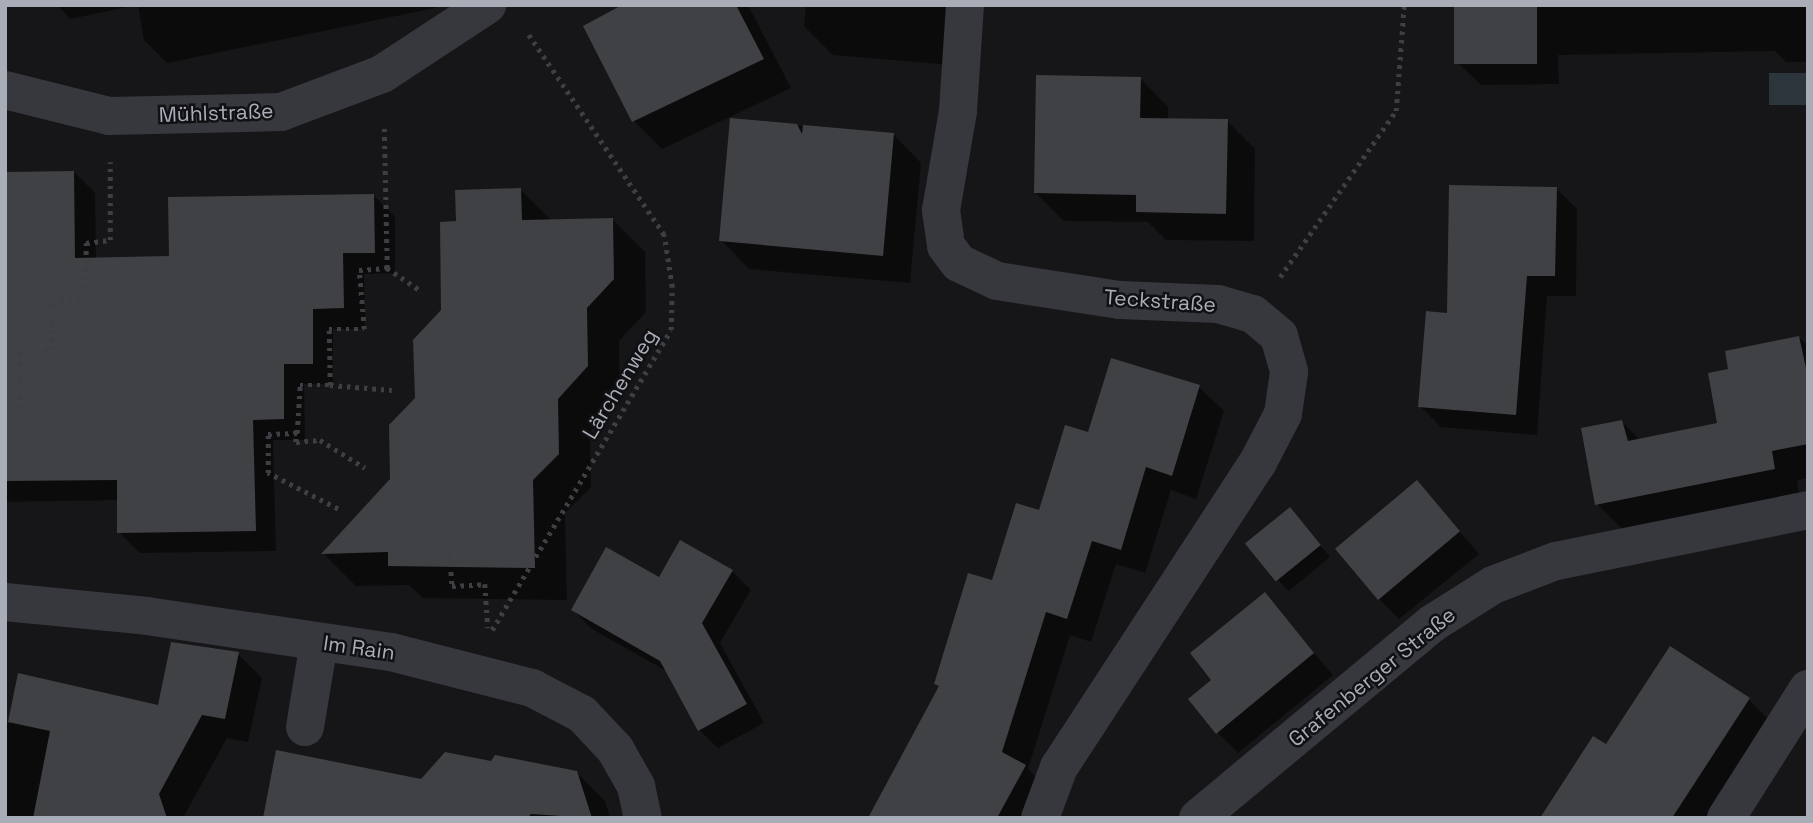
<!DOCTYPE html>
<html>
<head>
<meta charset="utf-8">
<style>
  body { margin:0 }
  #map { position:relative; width:1813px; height:823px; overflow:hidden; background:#161618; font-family:"Space Grotesk",sans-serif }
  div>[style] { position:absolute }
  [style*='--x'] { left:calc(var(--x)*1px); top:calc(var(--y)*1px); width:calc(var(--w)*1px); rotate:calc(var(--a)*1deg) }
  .water>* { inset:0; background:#2c353c; transform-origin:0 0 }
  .shadow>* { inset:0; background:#0007 }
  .building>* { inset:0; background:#404145; transform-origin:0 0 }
  .path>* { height:4.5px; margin-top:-2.25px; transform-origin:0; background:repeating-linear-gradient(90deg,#3d3f44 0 3.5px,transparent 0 8.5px) }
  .minor>* { height:38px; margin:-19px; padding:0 19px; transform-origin:19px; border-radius:19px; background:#37383d }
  span { translate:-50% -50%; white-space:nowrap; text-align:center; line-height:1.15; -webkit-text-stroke:5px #111113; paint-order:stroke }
  .street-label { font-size:21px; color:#a8adb8 }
  .frame { position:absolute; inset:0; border:7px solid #a8adb8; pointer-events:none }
</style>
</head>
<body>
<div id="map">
  <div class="water">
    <i style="left:1808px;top:73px;width:32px;height:39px;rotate:90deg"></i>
  </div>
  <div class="shadow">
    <i style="clip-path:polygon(57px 5px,137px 5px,70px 19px)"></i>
    <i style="clip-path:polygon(138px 5px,434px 5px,435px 8px,167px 63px,144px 40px)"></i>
    <i style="clip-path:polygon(626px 5px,748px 5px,791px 88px,662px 149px,634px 121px)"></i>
    <i style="clip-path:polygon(806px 5px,957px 5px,951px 65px,833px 55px,804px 26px)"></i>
    <i style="clip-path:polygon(1456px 5px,1808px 5px,1808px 62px,1786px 62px,1775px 51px,1558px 55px,1559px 84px,1481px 85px,1459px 64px)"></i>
    <i style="clip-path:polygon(1140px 78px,1168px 107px,1168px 120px,1227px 121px,1255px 149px,1254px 241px,1166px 240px,1148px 222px,1064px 221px,1036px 193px)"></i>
    <i style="clip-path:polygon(732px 120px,893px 134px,921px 163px,910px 283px,749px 269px,721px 240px)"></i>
    <i style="clip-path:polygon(74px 172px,95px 193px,96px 259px,171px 258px,374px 196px,395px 217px,395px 273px,364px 274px,365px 329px,333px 329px,333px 384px,304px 384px,305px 440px,273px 440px,276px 551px,140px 553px,119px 532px,119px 500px,5px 502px,5px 174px)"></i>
    <i style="clip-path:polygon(1556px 188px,1577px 209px,1576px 296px,1547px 296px,1537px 435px,1441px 427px,1420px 406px,1449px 315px)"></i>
    <i style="clip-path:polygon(521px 190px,552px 221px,612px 219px,645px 252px,646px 312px,619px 341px,620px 399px,590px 432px,591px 487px,565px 513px,567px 600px,423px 598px,409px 585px,356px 586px,324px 554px,392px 479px,443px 311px,458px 223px)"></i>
    <i style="clip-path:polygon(1799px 337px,1808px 346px,1808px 478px,1797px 480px,1799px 494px,1622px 529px,1597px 504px,1622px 422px,1640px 440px,1719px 424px,1730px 370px)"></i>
    <i style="clip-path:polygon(1199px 387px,1224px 411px,1196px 499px,1171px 490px,1145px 573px,1116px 564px,1091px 642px,1070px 635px,1028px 769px,1049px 790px,1034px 818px,870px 818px,940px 688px,936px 683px,993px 583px,1090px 435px)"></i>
    <i style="clip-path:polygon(1417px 482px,1479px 554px,1399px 619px,1378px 598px)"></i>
    <i style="clip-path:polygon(1290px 509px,1330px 557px,1289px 591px,1278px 580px)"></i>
    <i style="clip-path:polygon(732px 571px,751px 590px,720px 643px,764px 723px,718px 748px,699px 730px,668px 672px,592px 629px,573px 610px,659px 579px)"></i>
    <i style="clip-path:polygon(1264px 595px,1333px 675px,1238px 753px,1217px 732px,1213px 680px)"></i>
    <i style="clip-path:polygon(238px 654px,262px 678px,248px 742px,227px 738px,183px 818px,5px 818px,5px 722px,10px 723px,19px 675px,159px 707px)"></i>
    <i style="clip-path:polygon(1748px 699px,1773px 724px,1712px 818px,1542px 818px,1606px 747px)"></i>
    <i style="clip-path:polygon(492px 763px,577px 773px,605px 801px,610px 818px,404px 818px,422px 781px)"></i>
  </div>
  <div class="building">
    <i style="clip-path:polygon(622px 5px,736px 5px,764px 59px,632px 122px,583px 26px)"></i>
    <i style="left:1454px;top:5px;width:83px;height:59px"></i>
    <i style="clip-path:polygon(1036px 75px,1141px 77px,1140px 118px,1228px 119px,1226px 214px,1136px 212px,1136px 195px,1034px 193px)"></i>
    <i style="clip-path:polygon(730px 118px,797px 124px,802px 134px,803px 125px,894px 133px,883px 256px,719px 241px)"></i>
    <i style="clip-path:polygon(74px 171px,75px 258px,169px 256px,168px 197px,374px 194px,375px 253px,343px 253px,344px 308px,313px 309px,313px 364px,284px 364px,284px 419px,253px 420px,256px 531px,117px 533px,117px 480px,5px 481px,5px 172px)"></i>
    <i style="clip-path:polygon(1449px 185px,1557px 187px,1555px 276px,1527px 276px,1516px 415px,1418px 407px,1426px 311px,1447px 313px)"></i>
    <i style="clip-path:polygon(521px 188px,522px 220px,613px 218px,614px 279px,587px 308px,588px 366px,558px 399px,559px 454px,533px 480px,535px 568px,388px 566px,388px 552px,321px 554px,390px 479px,389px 425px,415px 398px,413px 340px,441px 310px,440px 222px,456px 221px,455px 190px)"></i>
    <i style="clip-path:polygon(1799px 336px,1808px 377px,1808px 444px,1772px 451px,1775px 469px,1595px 505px,1581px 428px,1622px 420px,1628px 441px,1717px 423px,1708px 373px,1728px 369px,1725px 351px)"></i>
    <i style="clip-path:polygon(1111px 358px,1200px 385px,1172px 476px,1146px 467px,1121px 550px,1092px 541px,1067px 619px,1046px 612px,1002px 752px,1026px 765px,997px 818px,868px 818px,939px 686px,934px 684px,968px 573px,992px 580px,1016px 503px,1039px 510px,1065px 425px,1088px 432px)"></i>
    <i style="left:1417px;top:480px;width:67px;height:107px;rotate:50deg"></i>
    <i style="left:1290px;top:507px;width:49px;height:58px;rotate:51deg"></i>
    <i style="clip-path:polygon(680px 540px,733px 570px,702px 623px,747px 704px,698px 731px,660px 661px,571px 610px,606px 547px,659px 577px)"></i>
    <i style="clip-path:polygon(1265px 592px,1314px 653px,1216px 734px,1188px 699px,1211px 680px,1190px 653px)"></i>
    <i style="clip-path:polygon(171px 642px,239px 652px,225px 719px,202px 715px,159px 794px,167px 818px,33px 818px,50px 731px,8px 722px,18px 673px,158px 705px)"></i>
    <i style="clip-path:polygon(1670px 646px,1750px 698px,1672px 818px,1540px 818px,1593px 736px,1606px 744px)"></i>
    <i style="clip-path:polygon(276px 750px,421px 779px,445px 752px,491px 761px,495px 755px,577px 771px,592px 818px,531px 814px,527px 818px,263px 818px)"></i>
  </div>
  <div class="path">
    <i style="--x:387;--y:268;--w:41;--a:34.1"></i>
    <i style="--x:1280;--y:277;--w:203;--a:-55.1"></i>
    <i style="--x:1396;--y:111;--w:106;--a:-85.7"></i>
    <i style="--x:330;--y:385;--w:62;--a:4.6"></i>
    <i style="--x:5;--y:410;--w:15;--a:-8"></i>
    <i style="--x:20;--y:408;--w:56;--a:-91"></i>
    <i style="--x:19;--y:352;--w:33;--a:-3"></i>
    <i style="--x:52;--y:350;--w:47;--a:-90"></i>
    <i style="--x:52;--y:303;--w:34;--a:-10"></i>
    <i style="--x:85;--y:297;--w:54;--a:-88.9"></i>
    <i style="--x:86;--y:243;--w:24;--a:-7"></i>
    <i style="--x:110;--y:240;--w:78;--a:-90"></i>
    <i style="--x:297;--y:430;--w:12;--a:95"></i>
    <i style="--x:296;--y:442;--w:24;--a:-5"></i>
    <i style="--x:320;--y:440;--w:53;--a:31.9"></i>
    <i style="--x:338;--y:509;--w:79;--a:-152.8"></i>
    <i style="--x:268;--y:473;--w:39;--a:-90"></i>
    <i style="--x:268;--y:434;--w:29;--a:-2"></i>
    <i style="--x:297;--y:433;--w:48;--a:-86.4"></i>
    <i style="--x:300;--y:385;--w:30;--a:0"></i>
    <i style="--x:330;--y:385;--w:56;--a:-91"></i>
    <i style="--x:329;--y:329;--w:35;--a:0"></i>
    <i style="--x:364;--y:329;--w:59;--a:-94.8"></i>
    <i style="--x:359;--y:270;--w:28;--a:-4"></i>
    <i style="--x:387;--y:268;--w:144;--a:-91.2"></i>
    <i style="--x:450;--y:555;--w:31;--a:86"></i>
    <i style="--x:452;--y:586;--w:33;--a:-3"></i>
    <i style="--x:485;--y:584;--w:44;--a:86.1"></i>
    <i style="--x:492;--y:630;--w:349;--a:-59.2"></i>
    <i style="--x:671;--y:330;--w:43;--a:-88.7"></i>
    <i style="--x:672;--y:287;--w:53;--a:-98.7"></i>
    <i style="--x:664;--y:235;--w:246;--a:-124.1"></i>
  </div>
  <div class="minor">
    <i style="--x:965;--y:5;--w:106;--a:93.8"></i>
    <i style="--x:958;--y:111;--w:100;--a:99.7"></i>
    <i style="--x:941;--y:210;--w:36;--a:82"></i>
    <i style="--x:946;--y:246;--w:21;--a:53"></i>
    <i style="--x:959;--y:263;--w:42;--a:25.3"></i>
    <i style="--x:997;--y:281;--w:124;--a:8.8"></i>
    <i style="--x:1120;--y:300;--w:98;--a:2.3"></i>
    <i style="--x:1218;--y:304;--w:36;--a:16"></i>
    <i style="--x:1253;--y:314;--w:34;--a:40"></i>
    <i style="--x:1279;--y:336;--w:37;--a:74"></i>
    <i style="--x:1289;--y:372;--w:42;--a:98.1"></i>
    <i style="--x:1283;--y:414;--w:54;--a:117.5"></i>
    <i style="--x:1258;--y:462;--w:364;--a:123.1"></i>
    <i style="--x:1059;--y:767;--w:54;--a:110.4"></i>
    <i style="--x:5;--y:90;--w:107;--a:14"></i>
    <i style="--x:109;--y:116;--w:172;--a:-1.3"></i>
    <i style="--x:281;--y:112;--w:108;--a:-20.6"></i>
    <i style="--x:382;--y:74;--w:126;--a:-33.3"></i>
    <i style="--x:5;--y:602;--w:143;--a:5.6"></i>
    <i style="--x:147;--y:616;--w:247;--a:8.4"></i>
    <i style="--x:391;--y:652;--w:146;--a:14.3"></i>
    <i style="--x:532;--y:688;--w:56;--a:27.5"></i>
    <i style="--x:582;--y:714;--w:48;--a:46.7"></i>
    <i style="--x:615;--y:749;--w:43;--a:60.4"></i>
    <i style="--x:636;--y:786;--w:33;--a:78"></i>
    <i style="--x:305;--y:727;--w:86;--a:-80.6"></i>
    <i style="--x:1198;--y:818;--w:305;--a:-39.7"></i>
    <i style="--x:1433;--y:623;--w:71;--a:-32.3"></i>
    <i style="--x:1493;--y:585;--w:67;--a:-20.9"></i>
    <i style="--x:1556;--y:561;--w:257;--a:-11.4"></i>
    <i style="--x:1726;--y:818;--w:153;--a:-57.6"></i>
  </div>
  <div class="street-label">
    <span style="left:216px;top:113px;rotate:-2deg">Mühlstraße</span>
    <span style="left:1160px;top:301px;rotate:4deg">Teckstraße</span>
    <span style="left:620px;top:384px;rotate:-59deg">Lärchenweg</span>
    <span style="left:359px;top:648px;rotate:8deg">Im Rain</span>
    <span style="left:1372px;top:677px;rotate:-39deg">Grafenberger Straße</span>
  </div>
  <div class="frame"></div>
</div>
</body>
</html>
